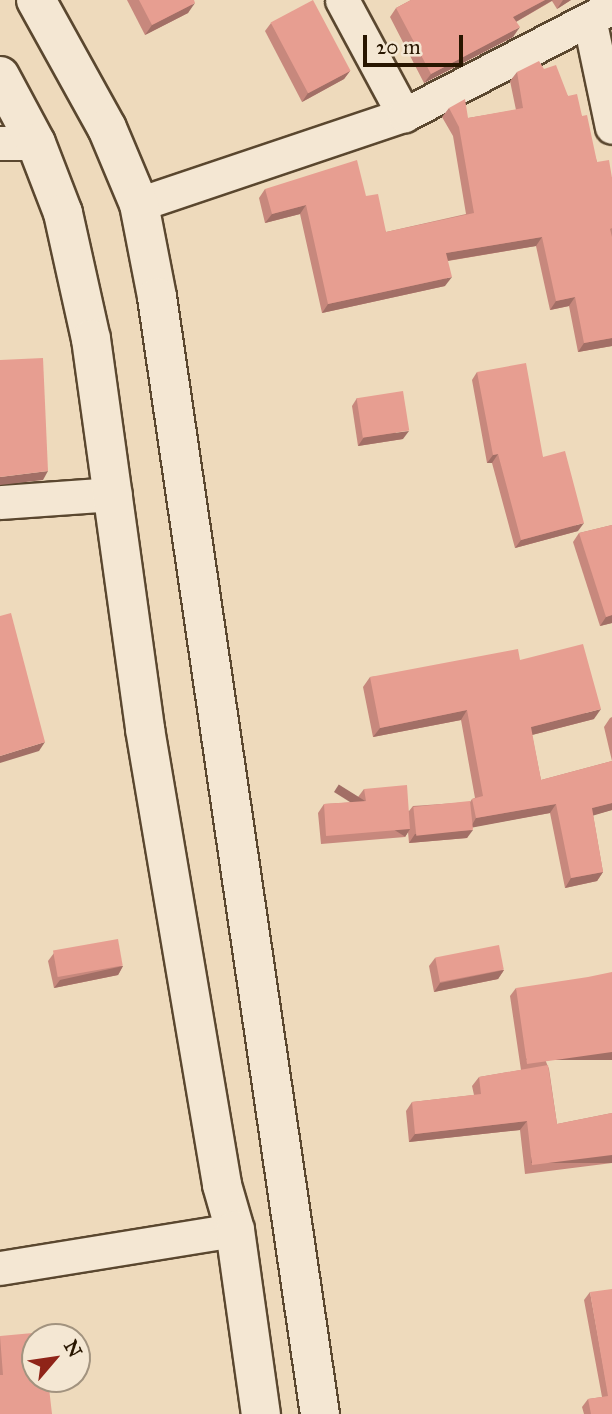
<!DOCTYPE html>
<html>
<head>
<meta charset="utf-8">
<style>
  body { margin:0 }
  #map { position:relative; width:612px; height:1414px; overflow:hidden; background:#eedabc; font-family:"IM FELL Great Primer",serif }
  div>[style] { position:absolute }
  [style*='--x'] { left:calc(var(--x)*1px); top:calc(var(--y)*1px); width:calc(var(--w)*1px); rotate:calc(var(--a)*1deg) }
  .roads { filter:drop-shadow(2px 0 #5a472f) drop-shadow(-2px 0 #5a472f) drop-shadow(0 2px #5a472f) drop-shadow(0 -2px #5a472f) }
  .minor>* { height:33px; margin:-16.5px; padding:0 16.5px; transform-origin:16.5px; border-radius:16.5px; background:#f4e7d3 }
  .tertiary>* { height:38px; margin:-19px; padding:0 19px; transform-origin:19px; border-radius:19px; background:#f4e7d3 }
  .wall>* { inset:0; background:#c7887d }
  .shaded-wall>* { inset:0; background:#a26f66; transform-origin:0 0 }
  .building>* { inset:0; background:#e79e91; transform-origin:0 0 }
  span { translate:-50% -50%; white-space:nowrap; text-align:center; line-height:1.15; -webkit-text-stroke:7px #f4e7d3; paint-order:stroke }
  .north { position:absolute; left:21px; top:1323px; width:70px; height:70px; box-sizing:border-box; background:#f4e7d3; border:2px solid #a2937f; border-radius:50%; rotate:61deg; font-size:19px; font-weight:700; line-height:28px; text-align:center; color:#281600 }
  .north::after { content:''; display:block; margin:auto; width:24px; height:32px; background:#8f2418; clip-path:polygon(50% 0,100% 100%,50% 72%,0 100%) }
  .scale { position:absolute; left:363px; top:35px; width:100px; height:32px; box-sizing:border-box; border:4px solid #281600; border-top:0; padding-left:9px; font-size:21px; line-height:24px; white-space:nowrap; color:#281600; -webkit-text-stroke:5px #f4e7d3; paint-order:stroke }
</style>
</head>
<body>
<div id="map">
  <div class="roads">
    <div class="minor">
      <i style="--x:342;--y:0;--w:131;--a:61.7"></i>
      <i style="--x:590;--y:23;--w:106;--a:78.1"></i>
      <i style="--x:0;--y:143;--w:36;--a:0"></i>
      <i style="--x:139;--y:204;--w:280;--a:-18.6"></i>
      <i style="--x:404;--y:115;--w:234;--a:-27.4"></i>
      <i style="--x:0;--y:502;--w:115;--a:-4"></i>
      <i style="--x:0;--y:1268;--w:238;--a:-9.2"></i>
    </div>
    <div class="tertiary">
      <i style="--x:36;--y:0;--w:146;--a:61"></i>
      <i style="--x:107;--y:128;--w:82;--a:67.2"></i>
      <i style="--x:139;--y:204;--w:95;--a:79"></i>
      <i style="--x:157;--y:297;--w:1129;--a:81.7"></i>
      <i style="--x:0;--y:76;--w:76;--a:61.8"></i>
      <i style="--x:36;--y:143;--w:75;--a:68.9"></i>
      <i style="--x:63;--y:213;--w:129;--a:77.5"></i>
      <i style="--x:91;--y:339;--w:394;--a:82.1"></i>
      <i style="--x:145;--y:729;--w:462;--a:80.4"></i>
      <i style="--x:222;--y:1185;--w:47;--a:73.9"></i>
      <i style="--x:235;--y:1230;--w:186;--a:82"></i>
    </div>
  </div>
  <div class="wall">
    <i style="clip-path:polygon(127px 0,194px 0,188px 13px,145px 35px)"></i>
    <i style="clip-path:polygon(411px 0,571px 0,557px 9px,552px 1px,516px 22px,513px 37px,424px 83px,390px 17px,396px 8px)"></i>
    <i style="clip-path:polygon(271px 23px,350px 71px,344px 79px,302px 102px,265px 31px)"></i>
    <i style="clip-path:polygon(544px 69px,568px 96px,582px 116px,597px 162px,612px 178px,612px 346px,578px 352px,569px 306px,550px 310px,536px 246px,448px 261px,445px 286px,322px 313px,300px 214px,265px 223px,259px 198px,265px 189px,366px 196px,386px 232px,466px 214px,453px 136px,442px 117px,449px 108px,468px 118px,516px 110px,510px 81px,517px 72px)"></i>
    <i style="clip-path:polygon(477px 372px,543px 457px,578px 531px,515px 548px,492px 463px,487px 463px,472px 380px)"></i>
    <i style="clip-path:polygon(357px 398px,403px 439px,358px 446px,352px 406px)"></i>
    <i style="clip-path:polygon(612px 525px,612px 623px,600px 626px,573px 542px,579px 533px)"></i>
    <i style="clip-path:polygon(520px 660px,594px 719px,532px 735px,541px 780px,612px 761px,604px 727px,610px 718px,612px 717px,612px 810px,593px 815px,603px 872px,597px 881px,565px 888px,550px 813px,472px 827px,467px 838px,409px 843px,408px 832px,405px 837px,321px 844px,318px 813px,324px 804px,359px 802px,358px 797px,364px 789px,409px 811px,413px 806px,470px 802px,472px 799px,475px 798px,461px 720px,373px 737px,363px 687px,370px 677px)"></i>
    <i style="clip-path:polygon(54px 953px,123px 966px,118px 975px,54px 988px,48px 961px)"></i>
    <i style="clip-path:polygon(435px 958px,504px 970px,498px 979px,434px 992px,429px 966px)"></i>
    <i style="clip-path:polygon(516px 988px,549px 1069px,557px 1124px,612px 1113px,612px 1163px,525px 1174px,520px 1130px,409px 1142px,406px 1111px,412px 1102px,474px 1095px,472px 1086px,479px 1077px,521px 1070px,510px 996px)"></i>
    <i style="clip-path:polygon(590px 1292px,612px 1414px,584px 1414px,582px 1407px,588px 1399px,602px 1397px,584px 1300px)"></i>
    <i style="clip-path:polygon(0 1336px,52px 1414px,0 1414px)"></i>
  </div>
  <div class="shaded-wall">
    <i style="clip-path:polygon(545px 0,553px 0,507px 27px,513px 17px)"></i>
    <i style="clip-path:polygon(563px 0,571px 0,557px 9px)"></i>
    <i style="clip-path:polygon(195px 3px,188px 13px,145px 35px,152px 25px)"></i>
    <i style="clip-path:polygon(520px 27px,513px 37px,424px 83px,431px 74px)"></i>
    <i style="clip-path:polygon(350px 71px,344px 79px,302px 102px,308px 93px)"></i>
    <i style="clip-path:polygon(306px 205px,300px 214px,265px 223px,272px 214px)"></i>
    <i style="clip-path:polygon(542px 237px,536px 246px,440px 262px,446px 253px)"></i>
    <i style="clip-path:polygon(452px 277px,445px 286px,322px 313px,328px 304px)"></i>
    <i style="clip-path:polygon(575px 297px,569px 306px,550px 310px,556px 301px)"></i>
    <i style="clip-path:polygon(612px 338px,612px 346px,578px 352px,584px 343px)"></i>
    <i style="clip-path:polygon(409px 431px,403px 439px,358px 446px,364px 437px)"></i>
    <i style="clip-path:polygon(498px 454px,492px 463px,487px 463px,493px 455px)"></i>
    <i style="clip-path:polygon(48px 471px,43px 480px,0 485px,0 477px)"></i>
    <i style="clip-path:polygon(584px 523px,578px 531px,515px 548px,521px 540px)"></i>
    <i style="clip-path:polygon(612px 615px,612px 623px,600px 626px,606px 617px)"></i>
    <i style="clip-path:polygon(601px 709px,594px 719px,524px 737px,531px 727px)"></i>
    <i style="clip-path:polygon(467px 710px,461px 720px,373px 737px,380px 728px)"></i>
    <i style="clip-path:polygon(45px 742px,39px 751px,0 763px,0 756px)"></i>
    <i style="clip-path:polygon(612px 803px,612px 810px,585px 818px,592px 808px)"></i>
    <i style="clip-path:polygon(556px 804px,550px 813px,470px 828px,476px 818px)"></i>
    <i style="left:410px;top:829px;width:9px;height:84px;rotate:122deg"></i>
    <i style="clip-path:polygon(473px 830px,467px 838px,409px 843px,415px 834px)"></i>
    <i style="clip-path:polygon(603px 872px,597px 881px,565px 888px,571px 878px)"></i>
    <i style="clip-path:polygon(123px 966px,118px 975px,54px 988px,60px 980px)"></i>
    <i style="clip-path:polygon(504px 970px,498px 979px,434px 992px,440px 983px)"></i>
    <i style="left:612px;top:1052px;width:8px;height:86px;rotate:90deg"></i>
    <i style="clip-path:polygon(527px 1121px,520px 1130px,409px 1142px,415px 1134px)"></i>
    <i style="left:612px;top:1155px;width:8px;height:81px;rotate:90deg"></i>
  </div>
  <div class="building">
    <i style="clip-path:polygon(139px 0,194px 0,195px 3px,152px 25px)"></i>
    <i style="left:313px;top:0;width:80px;height:48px;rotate:62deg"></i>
    <i style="clip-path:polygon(411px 0,545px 0,513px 17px,520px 27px,431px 74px,396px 8px)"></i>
    <i style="clip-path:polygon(539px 61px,544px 69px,556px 65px,568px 96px,577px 94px,582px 116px,587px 115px,597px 162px,609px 160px,612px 178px,612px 228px,610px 229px,612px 237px,612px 338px,584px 343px,575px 297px,556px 301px,542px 237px,446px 253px,452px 277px,328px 304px,306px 205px,272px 214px,265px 189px,357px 160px,366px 196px,378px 194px,386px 232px,474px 213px,459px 127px,449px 108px,465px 99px,468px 118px,523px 108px,517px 72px)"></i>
    <i style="clip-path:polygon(43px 358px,48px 471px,0 477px,0 360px)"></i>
    <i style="clip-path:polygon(526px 363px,543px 457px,565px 451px,584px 523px,521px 540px,498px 454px,493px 455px,477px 372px)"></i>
    <i style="left:403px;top:391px;width:40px;height:47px;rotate:81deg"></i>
    <i style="clip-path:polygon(612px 525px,612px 615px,606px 617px,579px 533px)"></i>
    <i style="clip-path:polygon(11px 613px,45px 742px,0 756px,0 616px)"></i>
    <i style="clip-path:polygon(583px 644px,601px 709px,531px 727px,541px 780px,612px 761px,612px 803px,592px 808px,603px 872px,571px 878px,556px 804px,476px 818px,472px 799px,483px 796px,467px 710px,380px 728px,370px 677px,518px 649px,520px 660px)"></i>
    <i style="clip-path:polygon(407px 785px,410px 829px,326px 836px,324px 804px,366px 801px,364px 789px)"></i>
    <i style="left:470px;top:801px;width:29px;height:57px;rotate:84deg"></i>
    <i style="left:118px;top:939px;width:27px;height:66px;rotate:80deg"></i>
    <i style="left:499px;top:945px;width:25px;height:65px;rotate:79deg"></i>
    <i style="clip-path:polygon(612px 972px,612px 1052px,527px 1064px,516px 988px,588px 977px)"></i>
    <i style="clip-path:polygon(548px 1065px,557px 1124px,612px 1113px,612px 1155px,532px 1165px,527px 1121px,415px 1134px,412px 1102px,481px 1094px,479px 1077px)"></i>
    <i style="clip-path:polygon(612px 1289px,612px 1414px,591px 1414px,588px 1399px,608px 1396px,590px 1292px)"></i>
    <i style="clip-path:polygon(44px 1332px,45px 1337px,35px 1337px,35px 1379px,48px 1379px,52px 1414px,0 1414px,0 1375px,3px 1375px,0 1336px)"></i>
  </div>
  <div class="north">N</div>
  <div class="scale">20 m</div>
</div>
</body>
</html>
